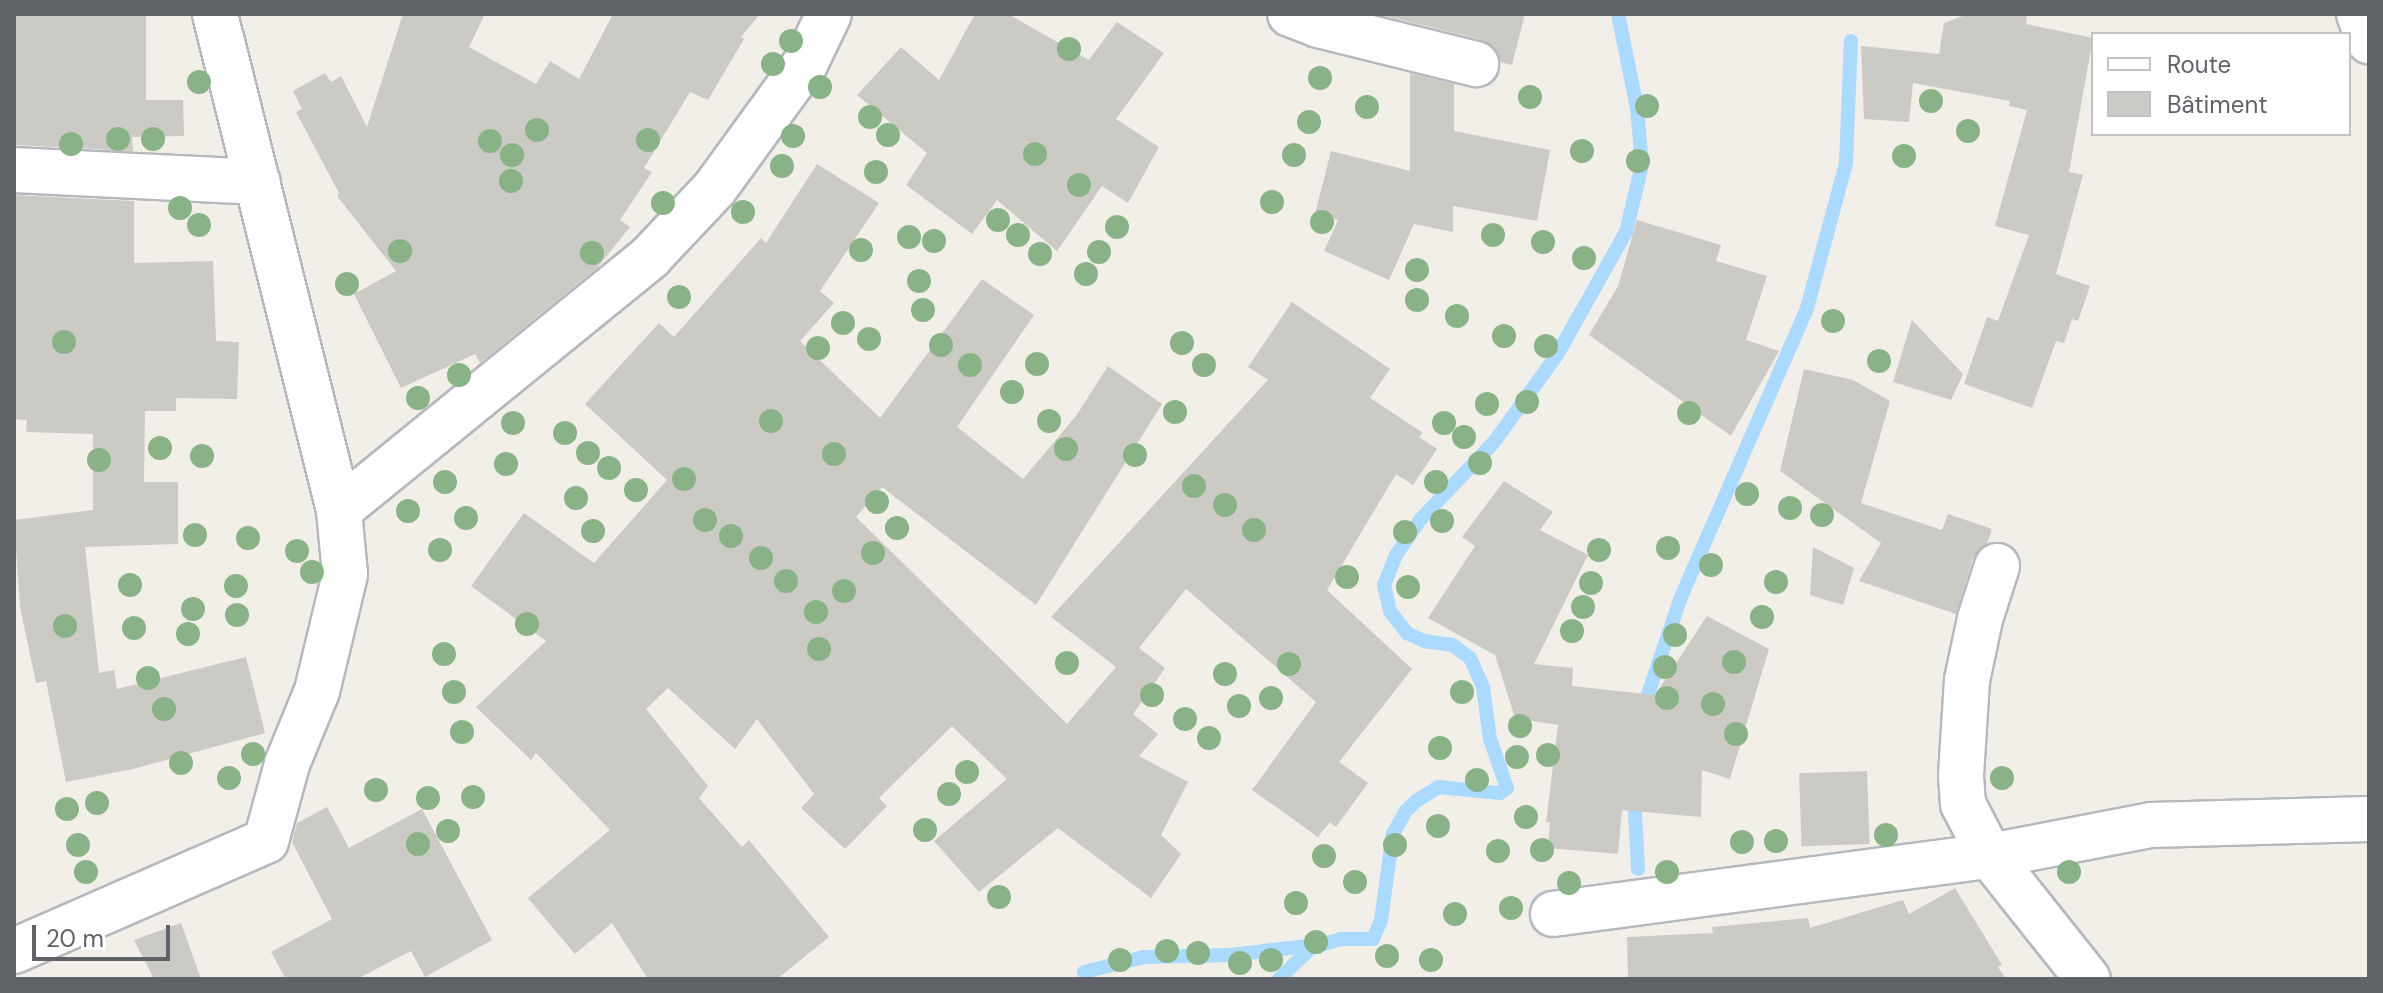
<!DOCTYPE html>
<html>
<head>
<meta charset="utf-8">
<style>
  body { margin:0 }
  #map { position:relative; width:2383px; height:993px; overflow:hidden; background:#f1efe8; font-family:"DM Sans",sans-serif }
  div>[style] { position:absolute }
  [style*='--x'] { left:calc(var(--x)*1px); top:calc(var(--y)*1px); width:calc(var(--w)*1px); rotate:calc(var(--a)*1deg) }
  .stream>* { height:14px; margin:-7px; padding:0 7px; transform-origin:7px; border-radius:7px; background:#aadaff }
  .building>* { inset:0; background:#cccac5; transform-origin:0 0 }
  .roads { filter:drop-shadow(2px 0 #b5b8bc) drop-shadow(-2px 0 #b5b8bc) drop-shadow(0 2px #b5b8bc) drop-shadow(0 -2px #b5b8bc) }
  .minor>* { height:44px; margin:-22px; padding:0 22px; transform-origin:22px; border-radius:22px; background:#fff }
  .trees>* { width:24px; height:24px; margin:-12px; border-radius:50%; background:#89b387 }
  span { translate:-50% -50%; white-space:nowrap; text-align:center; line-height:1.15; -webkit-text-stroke:6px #fff; paint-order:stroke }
  .frame { position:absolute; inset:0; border:16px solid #5f6368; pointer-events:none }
  .legend { position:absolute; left:2091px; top:32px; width:260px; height:104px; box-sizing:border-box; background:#fff; border:2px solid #bfc1c3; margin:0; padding:10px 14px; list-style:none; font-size:24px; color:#5f6368 }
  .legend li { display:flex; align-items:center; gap:16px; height:40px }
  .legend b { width:40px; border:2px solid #bfc1c3 }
  .scale { position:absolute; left:32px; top:925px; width:138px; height:36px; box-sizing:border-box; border:4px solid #5f6368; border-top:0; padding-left:10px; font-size:24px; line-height:28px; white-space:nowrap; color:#5f6368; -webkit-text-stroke:6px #fff; paint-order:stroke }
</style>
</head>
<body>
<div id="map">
  <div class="stream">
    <i style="--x:1643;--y:709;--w:118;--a:-71.3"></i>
    <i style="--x:1681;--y:597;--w:315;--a:-66.4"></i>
    <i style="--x:1807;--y:308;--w:150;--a:-74.9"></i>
    <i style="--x:1846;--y:163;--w:122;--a:-87.7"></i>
    <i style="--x:1634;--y:793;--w:76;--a:87"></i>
    <i style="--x:1084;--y:972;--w:62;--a:-14"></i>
    <i style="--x:1144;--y:957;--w:87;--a:-1.3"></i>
    <i style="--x:1231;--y:955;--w:77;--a:-6.8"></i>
    <i style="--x:1279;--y:979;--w:46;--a:-44.1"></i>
    <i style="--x:1312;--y:947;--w:30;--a:-15"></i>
    <i style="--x:1341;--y:939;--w:32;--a:0"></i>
    <i style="--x:1373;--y:939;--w:21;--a:-67"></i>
    <i style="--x:1381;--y:920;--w:87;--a:-82.1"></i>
    <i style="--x:1393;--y:834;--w:26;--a:-61"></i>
    <i style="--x:1406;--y:811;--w:14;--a:-45"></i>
    <i style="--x:1416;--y:801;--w:26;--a:-32"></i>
    <i style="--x:1438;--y:787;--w:62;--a:5.5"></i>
    <i style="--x:1500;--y:793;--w:9;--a:-36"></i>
    <i style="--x:1507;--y:788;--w:52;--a:-109.1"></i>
    <i style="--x:1490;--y:739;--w:52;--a:-97.7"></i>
    <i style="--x:1483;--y:687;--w:32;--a:-114"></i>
    <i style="--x:1470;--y:658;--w:21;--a:-143"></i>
    <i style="--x:1453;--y:645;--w:29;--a:-172"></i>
    <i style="--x:1424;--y:641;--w:19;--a:-155"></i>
    <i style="--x:1407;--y:633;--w:28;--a:-128"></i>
    <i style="--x:1390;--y:611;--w:27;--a:-103"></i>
    <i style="--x:1384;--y:585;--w:32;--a:-68"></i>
    <i style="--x:1396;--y:555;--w:42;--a:-55.6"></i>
    <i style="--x:1420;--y:520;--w:108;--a:-46.5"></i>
    <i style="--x:1494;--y:442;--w:107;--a:-54.1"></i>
    <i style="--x:1557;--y:355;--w:141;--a:-60.7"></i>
    <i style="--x:1626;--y:232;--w:69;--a:-76.6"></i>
    <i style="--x:1642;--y:165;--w:57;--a:-95"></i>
    <i style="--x:1637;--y:108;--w:96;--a:-101.4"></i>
  </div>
  <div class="building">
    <i style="clip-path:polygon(14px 14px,146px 14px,146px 100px,183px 100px,184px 136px,132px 137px,133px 151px,14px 145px)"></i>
    <i style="clip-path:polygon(403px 14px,485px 14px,469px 47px,536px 84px,550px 61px,579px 79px,613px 14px,760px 14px,741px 37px,744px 39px,708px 100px,690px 92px,644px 168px,652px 172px,620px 220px,630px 227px,597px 268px,480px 363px,475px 354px,401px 388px,354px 294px,396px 271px,337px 196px,339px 193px,296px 112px,302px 109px,293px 91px,325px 73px,331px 82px,341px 76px,367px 127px)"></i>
    <i style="clip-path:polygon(975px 14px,1008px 14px,1089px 60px,1117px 22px,1164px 53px,1116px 119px,1159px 147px,1128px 203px,1102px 186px,1057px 251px,997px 200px,972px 234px,906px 185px,927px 153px,857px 95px,901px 47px,939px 80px)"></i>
    <i style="clip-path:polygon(1378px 14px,1525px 14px,1512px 65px,1500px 62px,1494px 47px,1482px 40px)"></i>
    <i style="clip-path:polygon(1968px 14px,2027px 14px,2026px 24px,2093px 38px,2069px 172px,2083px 175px,2056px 274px,2090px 286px,2078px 321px,2072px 319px,2064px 343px,2056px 341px,2032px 408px,1964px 384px,1987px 317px,1998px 321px,2029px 235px,1995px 226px,2027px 110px,2009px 106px,2010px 101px,1913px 83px,1909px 122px,1864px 119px,1861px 46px,1939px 54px,1944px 23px)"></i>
    <i style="clip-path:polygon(1410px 73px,1454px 84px,1454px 131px,1550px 150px,1537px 221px,1453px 206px,1453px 232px,1414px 224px,1389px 280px,1324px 251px,1338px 220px,1315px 214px,1331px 151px,1410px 171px)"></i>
    <i style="clip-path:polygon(817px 164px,879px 203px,820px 291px,834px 303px,800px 341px,880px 418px,982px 279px,1034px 315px,957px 427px,1023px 479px,1076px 416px,1108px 366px,1162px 404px,1036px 605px,882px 487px,856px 517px,1067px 724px,1116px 667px,1051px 617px,1268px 380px,1248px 367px,1292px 302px,1390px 369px,1370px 398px,1423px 433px,1419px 437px,1437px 449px,1413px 485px,1396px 474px,1327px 590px,1412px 669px,1339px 762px,1368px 783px,1336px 827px,1330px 822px,1318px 837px,1252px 790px,1316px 702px,1186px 589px,1139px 648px,1165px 668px,1133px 714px,1158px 734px,1139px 756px,1188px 782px,1161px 835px,1181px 854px,1151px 898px,1058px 828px,979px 892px,934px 841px,1007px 779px,952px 726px,879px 798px,887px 806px,845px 849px,801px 808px,814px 794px,757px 719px,735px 749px,668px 688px,646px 709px,708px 786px,699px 798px,742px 847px,749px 840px,829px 937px,777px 979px,648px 979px,612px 923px,575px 954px,528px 898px,610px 830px,536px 753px,531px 760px,476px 707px,546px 641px,471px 586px,524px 513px,594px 563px,667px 480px,585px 404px,659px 323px,674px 337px,761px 238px,766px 243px)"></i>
    <i style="clip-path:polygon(14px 195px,134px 201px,134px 263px,213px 261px,216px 341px,239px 342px,237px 399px,176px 398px,176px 411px,145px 411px,144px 482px,178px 482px,178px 544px,85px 547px,99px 673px,114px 670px,117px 689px,246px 657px,265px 733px,133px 769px,66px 782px,46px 681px,36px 683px,20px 607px,14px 520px,93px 510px,93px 434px,26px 432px,27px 420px,14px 419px)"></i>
    <i style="clip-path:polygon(1637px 220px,1721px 245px,1716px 261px,1767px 276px,1746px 340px,1779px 351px,1731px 436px,1589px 335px,1618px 286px)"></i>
    <i style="clip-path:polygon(1912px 320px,1963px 374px,1951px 400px,1893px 382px)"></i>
    <i style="clip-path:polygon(1804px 369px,1853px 380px,1890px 401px,1861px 503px,1942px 530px,1948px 514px,1992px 529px,1987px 544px,1973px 558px,1956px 614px,1859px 581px,1881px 543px,1780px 471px)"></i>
    <i style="clip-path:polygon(1504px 481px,1553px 512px,1540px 530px,1588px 555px,1534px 664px,1573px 668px,1572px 686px,1655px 695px,1707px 616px,1769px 649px,1730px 779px,1702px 770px,1701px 817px,1622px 810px,1618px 854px,1548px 848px,1550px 822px,1546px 823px,1558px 725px,1515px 718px,1495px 655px,1428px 618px,1475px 546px,1462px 537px)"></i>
    <i style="clip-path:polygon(1813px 547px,1854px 568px,1843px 605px,1810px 595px)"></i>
    <i style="left:1867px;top:771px;width:73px;height:68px;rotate:88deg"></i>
    <i style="clip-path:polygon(327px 807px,349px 848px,422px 809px,492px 940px,425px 977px,411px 951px,357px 979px,286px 979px,271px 952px,332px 919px,292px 842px,297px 823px)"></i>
    <i style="clip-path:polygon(1955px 888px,2002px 965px,1998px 967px,2006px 979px,1628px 979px,1627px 937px,1713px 933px,1712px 927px,1808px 918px,1810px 928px,1903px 900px,1909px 914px)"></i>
    <i style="clip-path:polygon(181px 923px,201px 979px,154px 979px,134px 940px)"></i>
  </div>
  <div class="roads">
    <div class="minor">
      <i style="--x:1290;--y:14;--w:30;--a:21"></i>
      <i style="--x:1318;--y:25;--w:163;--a:13.9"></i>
      <i style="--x:2359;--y:14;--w:29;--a:70"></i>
      <i style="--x:14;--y:170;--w:244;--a:2.8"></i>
      <i style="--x:339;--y:510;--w:402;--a:-39.1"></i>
      <i style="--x:651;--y:256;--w:93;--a:-46.7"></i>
      <i style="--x:715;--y:188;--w:153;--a:-54"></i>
      <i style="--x:805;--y:64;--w:55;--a:-64.4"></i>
      <i style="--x:1997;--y:566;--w:56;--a:107.8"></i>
      <i style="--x:1980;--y:619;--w:62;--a:102"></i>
      <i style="--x:1967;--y:680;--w:96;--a:93.6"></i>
      <i style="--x:1961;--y:776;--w:28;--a:86"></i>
      <i style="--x:1963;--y:804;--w:59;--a:62.6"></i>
      <i style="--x:1990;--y:856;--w:157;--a:51.5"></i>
      <i style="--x:1553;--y:914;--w:441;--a:-7.6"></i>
      <i style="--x:1990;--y:856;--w:164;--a:-10.9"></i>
      <i style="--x:2151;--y:825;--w:218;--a:-1.6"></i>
      <i style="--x:14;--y:951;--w:275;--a:-23.6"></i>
      <i style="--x:266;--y:841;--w:80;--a:-74.7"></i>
      <i style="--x:287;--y:764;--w:79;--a:-67.7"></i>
      <i style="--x:317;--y:691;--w:120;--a:-76.5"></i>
      <i style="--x:345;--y:574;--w:64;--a:-95.4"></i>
      <i style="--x:339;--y:510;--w:511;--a:-104.04"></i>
    </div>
  </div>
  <div class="trees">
    <i style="left:791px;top:41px"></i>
    <i style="left:1069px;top:49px"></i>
    <i style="left:773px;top:64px"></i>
    <i style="left:1320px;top:78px"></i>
    <i style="left:199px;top:82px"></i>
    <i style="left:820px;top:87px"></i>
    <i style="left:1530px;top:97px"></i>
    <i style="left:1931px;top:101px"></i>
    <i style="left:1647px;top:106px"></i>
    <i style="left:1367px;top:107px"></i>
    <i style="left:870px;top:117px"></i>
    <i style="left:1309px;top:122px"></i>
    <i style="left:537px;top:130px"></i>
    <i style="left:1968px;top:131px"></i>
    <i style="left:888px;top:135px"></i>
    <i style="left:793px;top:136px"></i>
    <i style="left:118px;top:139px"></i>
    <i style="left:153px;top:139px"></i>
    <i style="left:648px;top:140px"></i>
    <i style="left:490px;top:141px"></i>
    <i style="left:71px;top:144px"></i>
    <i style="left:1582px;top:151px"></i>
    <i style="left:1035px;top:154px"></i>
    <i style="left:512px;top:155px"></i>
    <i style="left:1294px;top:155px"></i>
    <i style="left:1904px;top:156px"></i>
    <i style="left:1638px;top:161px"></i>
    <i style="left:782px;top:166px"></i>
    <i style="left:876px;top:172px"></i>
    <i style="left:511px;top:181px"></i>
    <i style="left:1079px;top:185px"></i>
    <i style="left:1272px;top:202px"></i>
    <i style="left:663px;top:203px"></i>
    <i style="left:180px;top:208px"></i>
    <i style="left:743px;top:212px"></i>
    <i style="left:998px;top:220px"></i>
    <i style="left:1322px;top:222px"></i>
    <i style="left:199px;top:225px"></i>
    <i style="left:1117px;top:227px"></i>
    <i style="left:1018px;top:235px"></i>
    <i style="left:1493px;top:235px"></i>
    <i style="left:909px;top:237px"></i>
    <i style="left:934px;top:241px"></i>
    <i style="left:1543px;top:242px"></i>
    <i style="left:861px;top:250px"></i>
    <i style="left:400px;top:251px"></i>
    <i style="left:1099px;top:252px"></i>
    <i style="left:592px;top:253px"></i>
    <i style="left:1040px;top:254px"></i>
    <i style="left:1584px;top:258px"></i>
    <i style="left:1417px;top:270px"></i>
    <i style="left:1086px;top:274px"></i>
    <i style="left:919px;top:281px"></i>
    <i style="left:347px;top:284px"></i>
    <i style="left:679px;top:297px"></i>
    <i style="left:1417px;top:300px"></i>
    <i style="left:923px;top:310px"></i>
    <i style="left:1457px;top:316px"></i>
    <i style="left:1833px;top:321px"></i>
    <i style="left:843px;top:323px"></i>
    <i style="left:1504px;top:336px"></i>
    <i style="left:869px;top:339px"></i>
    <i style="left:64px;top:342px"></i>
    <i style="left:1182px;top:343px"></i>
    <i style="left:941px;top:345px"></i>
    <i style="left:1546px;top:346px"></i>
    <i style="left:818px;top:348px"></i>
    <i style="left:1879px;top:361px"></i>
    <i style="left:1037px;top:364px"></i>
    <i style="left:970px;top:365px"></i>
    <i style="left:1204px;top:365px"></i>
    <i style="left:459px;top:375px"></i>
    <i style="left:1012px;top:392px"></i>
    <i style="left:418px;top:398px"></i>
    <i style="left:1527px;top:402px"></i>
    <i style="left:1487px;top:404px"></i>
    <i style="left:1175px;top:412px"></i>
    <i style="left:1689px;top:413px"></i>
    <i style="left:771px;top:421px"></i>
    <i style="left:1049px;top:421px"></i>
    <i style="left:513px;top:423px"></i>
    <i style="left:1444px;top:423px"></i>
    <i style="left:565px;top:433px"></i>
    <i style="left:1464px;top:437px"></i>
    <i style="left:160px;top:448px"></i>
    <i style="left:1066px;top:449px"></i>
    <i style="left:588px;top:453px"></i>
    <i style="left:834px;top:454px"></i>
    <i style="left:1135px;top:455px"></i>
    <i style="left:202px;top:456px"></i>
    <i style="left:99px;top:460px"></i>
    <i style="left:1480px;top:463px"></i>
    <i style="left:506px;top:464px"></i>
    <i style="left:609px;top:468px"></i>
    <i style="left:684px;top:479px"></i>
    <i style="left:445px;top:482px"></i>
    <i style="left:1436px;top:482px"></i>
    <i style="left:1194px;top:486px"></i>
    <i style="left:636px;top:490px"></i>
    <i style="left:1747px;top:494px"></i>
    <i style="left:576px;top:498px"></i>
    <i style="left:877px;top:502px"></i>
    <i style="left:1225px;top:505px"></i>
    <i style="left:1790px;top:508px"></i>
    <i style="left:408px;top:511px"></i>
    <i style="left:1822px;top:515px"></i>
    <i style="left:466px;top:518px"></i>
    <i style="left:705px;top:520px"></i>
    <i style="left:1442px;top:521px"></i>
    <i style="left:897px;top:528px"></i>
    <i style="left:1254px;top:530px"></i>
    <i style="left:593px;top:531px"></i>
    <i style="left:1405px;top:532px"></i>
    <i style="left:195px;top:535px"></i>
    <i style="left:731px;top:536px"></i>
    <i style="left:248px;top:538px"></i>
    <i style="left:1668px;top:548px"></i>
    <i style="left:440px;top:550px"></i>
    <i style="left:1599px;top:550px"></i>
    <i style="left:297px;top:551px"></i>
    <i style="left:873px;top:553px"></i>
    <i style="left:761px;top:558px"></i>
    <i style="left:1711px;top:565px"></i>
    <i style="left:312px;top:572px"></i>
    <i style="left:1347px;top:577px"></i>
    <i style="left:786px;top:581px"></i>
    <i style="left:1776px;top:582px"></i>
    <i style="left:1591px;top:583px"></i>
    <i style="left:130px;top:585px"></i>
    <i style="left:236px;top:586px"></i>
    <i style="left:1408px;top:587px"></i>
    <i style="left:844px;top:591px"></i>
    <i style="left:1583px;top:607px"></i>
    <i style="left:193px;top:609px"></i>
    <i style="left:816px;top:612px"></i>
    <i style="left:237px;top:615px"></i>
    <i style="left:1762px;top:617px"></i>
    <i style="left:527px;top:624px"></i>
    <i style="left:65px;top:626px"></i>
    <i style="left:134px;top:628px"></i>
    <i style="left:1572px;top:631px"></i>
    <i style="left:188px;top:634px"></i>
    <i style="left:1675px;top:635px"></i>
    <i style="left:819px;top:649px"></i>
    <i style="left:444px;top:654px"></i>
    <i style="left:1734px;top:662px"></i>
    <i style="left:1067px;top:663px"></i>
    <i style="left:1289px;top:664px"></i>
    <i style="left:1665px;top:667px"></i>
    <i style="left:1225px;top:674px"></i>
    <i style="left:148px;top:678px"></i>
    <i style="left:454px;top:692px"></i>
    <i style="left:1462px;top:692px"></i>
    <i style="left:1152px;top:695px"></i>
    <i style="left:1271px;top:698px"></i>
    <i style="left:1667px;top:698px"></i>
    <i style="left:1713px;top:704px"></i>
    <i style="left:1239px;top:706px"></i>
    <i style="left:164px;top:709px"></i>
    <i style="left:1185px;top:719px"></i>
    <i style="left:1520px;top:726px"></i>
    <i style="left:462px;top:732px"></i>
    <i style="left:1736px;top:734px"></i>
    <i style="left:1209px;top:738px"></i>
    <i style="left:1440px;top:748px"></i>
    <i style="left:253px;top:754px"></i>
    <i style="left:1548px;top:755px"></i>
    <i style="left:1517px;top:757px"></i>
    <i style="left:181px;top:763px"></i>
    <i style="left:967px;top:772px"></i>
    <i style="left:229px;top:778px"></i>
    <i style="left:2002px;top:778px"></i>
    <i style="left:1477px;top:780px"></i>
    <i style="left:376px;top:790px"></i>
    <i style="left:949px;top:794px"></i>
    <i style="left:473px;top:797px"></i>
    <i style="left:428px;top:798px"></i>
    <i style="left:97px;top:803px"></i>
    <i style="left:67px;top:809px"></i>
    <i style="left:1526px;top:817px"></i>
    <i style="left:1438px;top:826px"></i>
    <i style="left:925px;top:830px"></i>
    <i style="left:448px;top:831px"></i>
    <i style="left:1886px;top:835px"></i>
    <i style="left:1776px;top:841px"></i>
    <i style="left:1742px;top:842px"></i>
    <i style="left:418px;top:844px"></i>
    <i style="left:78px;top:845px"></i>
    <i style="left:1395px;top:845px"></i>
    <i style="left:1542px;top:850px"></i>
    <i style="left:1498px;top:851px"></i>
    <i style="left:1324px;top:856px"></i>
    <i style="left:86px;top:872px"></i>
    <i style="left:1667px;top:872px"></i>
    <i style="left:2069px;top:872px"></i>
    <i style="left:1355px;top:882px"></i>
    <i style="left:1569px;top:883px"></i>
    <i style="left:999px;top:897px"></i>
    <i style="left:1296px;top:903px"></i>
    <i style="left:1511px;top:908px"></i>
    <i style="left:1455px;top:914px"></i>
    <i style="left:1316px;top:942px"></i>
    <i style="left:1167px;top:951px"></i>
    <i style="left:1198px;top:953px"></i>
    <i style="left:1387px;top:956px"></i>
    <i style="left:1120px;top:960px"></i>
    <i style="left:1271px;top:960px"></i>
    <i style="left:1431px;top:960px"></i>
    <i style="left:1240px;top:963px"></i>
  </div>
  <div class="frame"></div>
  <ul class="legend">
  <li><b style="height:10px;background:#fff"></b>Route</li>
  <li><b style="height:22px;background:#cccac5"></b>Bâtiment</li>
  </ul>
  <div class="scale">20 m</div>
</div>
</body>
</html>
